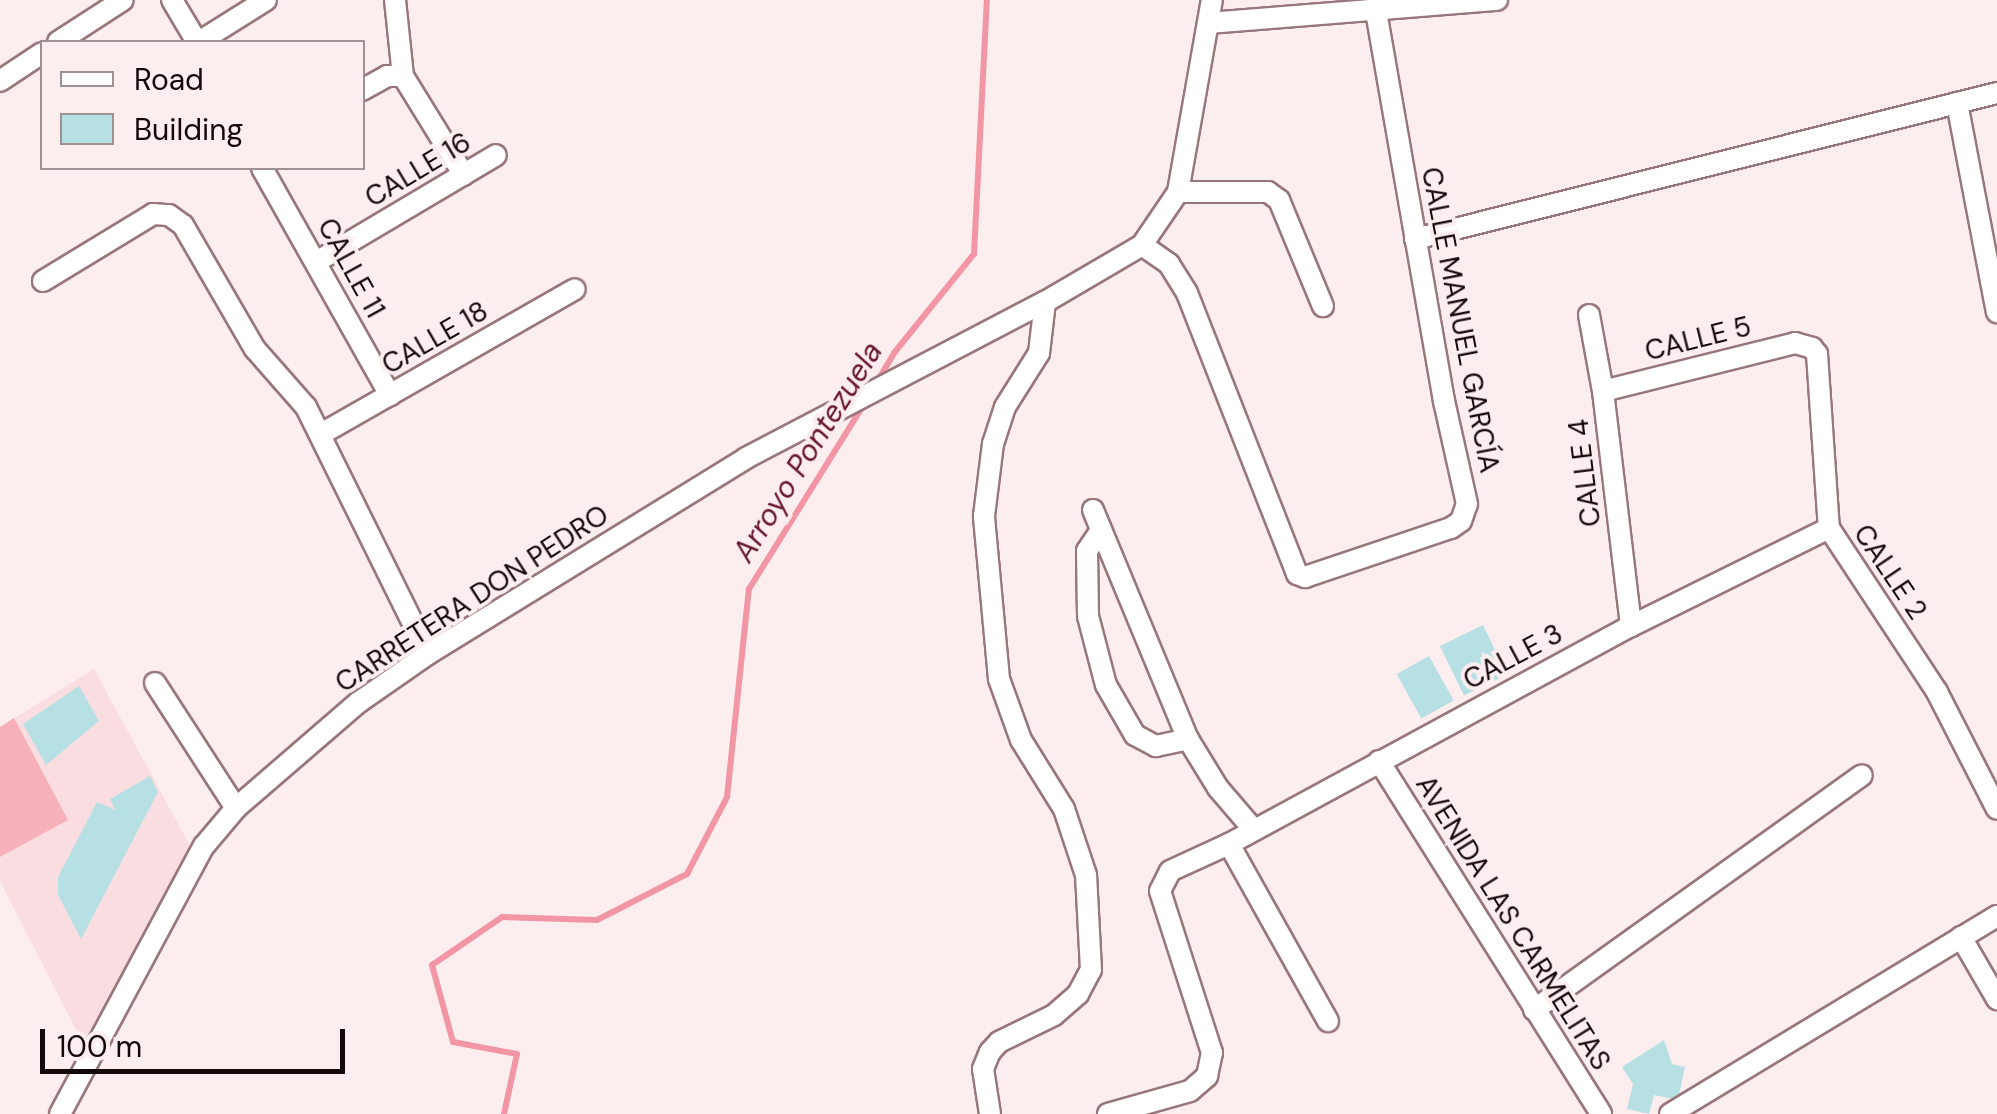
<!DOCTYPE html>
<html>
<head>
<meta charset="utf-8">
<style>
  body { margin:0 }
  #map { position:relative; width:1997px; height:1114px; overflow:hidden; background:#fcedef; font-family:"DM Sans",sans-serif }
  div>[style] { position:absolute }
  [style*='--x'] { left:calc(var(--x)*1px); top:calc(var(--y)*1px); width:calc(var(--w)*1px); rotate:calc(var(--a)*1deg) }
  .built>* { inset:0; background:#f9dde0 }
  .green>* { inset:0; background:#f6b1bb }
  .stream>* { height:6px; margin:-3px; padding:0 3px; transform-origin:3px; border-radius:3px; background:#f296a6 }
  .building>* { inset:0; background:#b7e0e4; transform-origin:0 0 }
  .roads { filter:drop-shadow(2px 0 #98777c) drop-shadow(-2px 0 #98777c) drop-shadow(0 2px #98777c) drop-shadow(0 -2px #98777c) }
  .minor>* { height:20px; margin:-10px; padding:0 10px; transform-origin:10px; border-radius:10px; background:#fff }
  span { translate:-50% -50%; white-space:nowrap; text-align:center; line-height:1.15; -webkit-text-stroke:8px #fcedef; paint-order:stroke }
  .street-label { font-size:28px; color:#13080a }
  .water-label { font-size:30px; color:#67162d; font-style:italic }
  .legend { position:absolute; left:40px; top:40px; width:325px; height:130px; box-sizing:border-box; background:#fcedef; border:2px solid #9f9193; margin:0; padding:12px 18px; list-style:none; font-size:30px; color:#13080a }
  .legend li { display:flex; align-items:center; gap:20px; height:50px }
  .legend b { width:50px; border:2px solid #9f9193 }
  .scale { position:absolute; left:40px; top:1029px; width:305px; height:45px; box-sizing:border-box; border:5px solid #13080a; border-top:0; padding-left:12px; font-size:30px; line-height:35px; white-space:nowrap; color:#13080a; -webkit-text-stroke:8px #fcedef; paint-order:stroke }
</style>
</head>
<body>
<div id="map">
  <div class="built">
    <i style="clip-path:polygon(94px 669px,195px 855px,88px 1053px,0 881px,0 727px)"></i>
  </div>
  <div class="green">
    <i style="clip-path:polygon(14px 718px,68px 820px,0 857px,0 727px)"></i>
  </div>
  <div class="stream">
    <i style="--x:878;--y:380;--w:31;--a:-59"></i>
    <i style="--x:894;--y:353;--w:127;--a:-51.1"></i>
    <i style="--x:974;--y:254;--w:254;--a:-87.1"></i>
    <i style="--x:504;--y:1114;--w:61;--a:-77.8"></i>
    <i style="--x:517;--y:1054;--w:65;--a:-169.4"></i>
    <i style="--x:453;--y:1042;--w:80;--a:-105.3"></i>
    <i style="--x:432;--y:965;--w:85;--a:-34.4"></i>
    <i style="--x:502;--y:917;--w:95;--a:1.8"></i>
    <i style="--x:597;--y:920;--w:101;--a:-27.1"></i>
    <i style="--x:687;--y:874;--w:87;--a:-62.5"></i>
    <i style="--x:727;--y:797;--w:209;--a:-84"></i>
    <i style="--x:749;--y:589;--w:218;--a:-58.1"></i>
  </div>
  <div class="building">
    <i style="left:1483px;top:625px;width:55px;height:48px;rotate:64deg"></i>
    <i style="left:1429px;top:656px;width:51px;height:37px;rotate:61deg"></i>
    <i style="clip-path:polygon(79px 686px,99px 721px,46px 765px,23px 724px)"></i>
    <i style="clip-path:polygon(150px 776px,158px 792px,81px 939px,58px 895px,58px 877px,97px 802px,115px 810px,110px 799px)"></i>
    <i style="clip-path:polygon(1664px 1040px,1672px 1064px,1685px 1067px,1678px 1100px,1654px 1095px,1649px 1114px,1627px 1109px,1633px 1084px,1622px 1067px)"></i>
  </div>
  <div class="roads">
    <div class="minor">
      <i style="--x:172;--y:0;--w:49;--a:59.2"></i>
      <i style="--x:395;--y:0;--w:76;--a:84"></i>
      <i style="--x:403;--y:76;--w:116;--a:58.4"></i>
      <i style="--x:1209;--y:23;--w:289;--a:-4.6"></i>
      <i style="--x:58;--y:42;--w:77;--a:-32.9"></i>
      <i style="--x:199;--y:42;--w:79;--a:-32.1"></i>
      <i style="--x:0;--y:81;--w:50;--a:-33.7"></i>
      <i style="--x:362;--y:90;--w:29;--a:-29"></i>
      <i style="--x:387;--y:76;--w:16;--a:0"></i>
      <i style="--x:1957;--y:103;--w:213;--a:79.2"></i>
      <i style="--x:262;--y:168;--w:261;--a:60.6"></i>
      <i style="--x:1178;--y:192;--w:90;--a:0"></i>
      <i style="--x:1268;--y:192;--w:14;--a:36"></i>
      <i style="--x:1279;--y:200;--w:115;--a:67.5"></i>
      <i style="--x:1415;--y:239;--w:600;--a:-14.08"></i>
      <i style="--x:1142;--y:245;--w:33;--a:35"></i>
      <i style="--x:1169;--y:264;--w:34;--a:58"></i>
      <i style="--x:1187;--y:293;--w:302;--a:68.6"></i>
      <i style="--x:1297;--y:574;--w:9;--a:21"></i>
      <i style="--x:1305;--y:577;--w:154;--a:-18.6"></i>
      <i style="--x:1451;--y:528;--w:12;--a:-35"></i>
      <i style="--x:1461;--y:521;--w:18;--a:-71"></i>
      <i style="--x:1467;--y:504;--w:106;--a:-102.6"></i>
      <i style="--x:1444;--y:401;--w:401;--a:-99.9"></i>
      <i style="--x:316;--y:262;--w:209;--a:-30.7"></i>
      <i style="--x:43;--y:281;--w:129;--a:-31.3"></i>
      <i style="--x:153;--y:214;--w:16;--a:4"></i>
      <i style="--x:169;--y:215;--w:17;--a:36"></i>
      <i style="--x:183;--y:225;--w:143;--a:59.9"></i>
      <i style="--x:255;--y:349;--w:77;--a:48.7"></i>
      <i style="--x:306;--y:407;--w:275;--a:63.7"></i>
      <i style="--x:1589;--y:315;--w:77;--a:79.6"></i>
      <i style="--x:1603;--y:391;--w:237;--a:83.2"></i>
      <i style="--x:1603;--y:391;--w:198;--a:-14"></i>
      <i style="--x:1795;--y:343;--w:18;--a:16"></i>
      <i style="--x:1812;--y:348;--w:8;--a:50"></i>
      <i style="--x:1817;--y:354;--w:174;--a:86.1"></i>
      <i style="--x:1829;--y:528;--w:196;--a:56.6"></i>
      <i style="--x:1937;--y:692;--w:131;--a:62.9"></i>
      <i style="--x:321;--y:434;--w:292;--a:-29.7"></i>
      <i style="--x:1093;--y:510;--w:248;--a:67.5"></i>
      <i style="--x:1188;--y:739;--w:57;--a:58.5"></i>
      <i style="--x:1218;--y:788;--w:55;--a:49.4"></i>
      <i style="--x:1101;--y:530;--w:25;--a:124"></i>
      <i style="--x:1087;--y:551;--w:65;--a:89.1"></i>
      <i style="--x:1088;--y:616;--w:71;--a:75.4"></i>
      <i style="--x:1106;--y:685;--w:58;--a:59.9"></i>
      <i style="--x:1135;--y:735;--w:24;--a:28"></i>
      <i style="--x:1156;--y:746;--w:33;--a:-12"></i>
      <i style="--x:155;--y:683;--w:149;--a:57.1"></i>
      <i style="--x:1379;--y:761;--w:417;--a:57.8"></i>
      <i style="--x:1229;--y:844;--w:203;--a:60.8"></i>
      <i style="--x:1961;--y:937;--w:72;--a:59.9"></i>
      <i style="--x:1534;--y:1010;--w:403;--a:-35.6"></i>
      <i style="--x:60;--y:1114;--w:304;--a:-61.8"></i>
      <i style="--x:204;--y:846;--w:50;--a:-49.9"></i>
      <i style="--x:236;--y:808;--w:162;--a:-40.8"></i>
      <i style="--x:359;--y:702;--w:84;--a:-34.8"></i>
      <i style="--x:428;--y:654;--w:374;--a:-31.6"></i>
      <i style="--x:746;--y:458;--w:337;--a:-27.6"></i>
      <i style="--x:1045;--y:302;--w:113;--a:-30.4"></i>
      <i style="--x:1142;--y:245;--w:64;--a:-55.8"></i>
      <i style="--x:1178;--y:192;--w:195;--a:-80"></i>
      <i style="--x:990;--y:1114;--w:46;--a:-98.8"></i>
      <i style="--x:983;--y:1069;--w:18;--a:-68"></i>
      <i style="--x:990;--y:1052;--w:13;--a:-48"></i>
      <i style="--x:999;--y:1042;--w:61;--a:-26.1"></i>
      <i style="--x:1054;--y:1015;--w:32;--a:-41"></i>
      <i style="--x:1078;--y:994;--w:27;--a:-62"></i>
      <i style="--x:1091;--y:970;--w:95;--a:-93"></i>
      <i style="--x:1086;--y:875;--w:70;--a:-108.4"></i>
      <i style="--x:1064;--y:809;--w:81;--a:-121.9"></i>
      <i style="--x:1021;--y:740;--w:65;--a:-109.8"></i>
      <i style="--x:999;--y:679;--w:164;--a:-95.3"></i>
      <i style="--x:984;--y:516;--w:73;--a:-82.9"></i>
      <i style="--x:993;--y:444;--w:39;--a:-72"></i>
      <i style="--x:1005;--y:407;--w:64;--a:-57.8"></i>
      <i style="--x:1039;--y:353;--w:51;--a:-83.3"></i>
      <i style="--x:1108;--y:1114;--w:85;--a:-15.7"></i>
      <i style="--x:1190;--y:1091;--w:23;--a:-41"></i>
      <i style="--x:1207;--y:1076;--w:24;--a:-78"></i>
      <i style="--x:1212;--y:1053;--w:170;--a:-107.8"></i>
      <i style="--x:1160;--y:891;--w:22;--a:-63"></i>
      <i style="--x:1170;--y:871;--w:65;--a:-24.6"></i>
      <i style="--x:1229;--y:844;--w:457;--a:-28.5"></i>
      <i style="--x:1631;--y:626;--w:221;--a:-26.3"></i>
      <i style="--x:1670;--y:1114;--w:382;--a:-31.2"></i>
    </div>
  </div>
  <div class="street-label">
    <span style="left:418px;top:170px;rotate:-31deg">CALLE 16</span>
    <span style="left:351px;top:268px;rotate:61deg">CALLE 11</span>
    <span style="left:1460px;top:320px;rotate:79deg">CALLE MANUEL GARCÍA</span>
    <span style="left:435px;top:338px;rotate:-30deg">CALLE 18</span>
    <span style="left:1698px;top:339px;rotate:-14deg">CALLE 5</span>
    <span style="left:1585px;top:473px;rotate:-97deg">CALLE 4</span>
    <span style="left:1890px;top:572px;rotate:56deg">CALLE 2</span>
    <span style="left:472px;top:599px;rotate:-33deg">CARRETERA DON PEDRO</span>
    <span style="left:1513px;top:657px;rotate:-28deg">CALLE 3</span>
    <span style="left:1513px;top:923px;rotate:58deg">AVENIDA LAS CARMELITAS</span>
  </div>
  <div class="water-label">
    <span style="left:808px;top:452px;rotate:-58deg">Arroyo Pontezuela</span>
  </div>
  <ul class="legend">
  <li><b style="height:12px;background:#fff"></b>Road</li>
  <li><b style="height:28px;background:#b7e0e4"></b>Building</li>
  </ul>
  <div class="scale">100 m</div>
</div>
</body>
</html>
